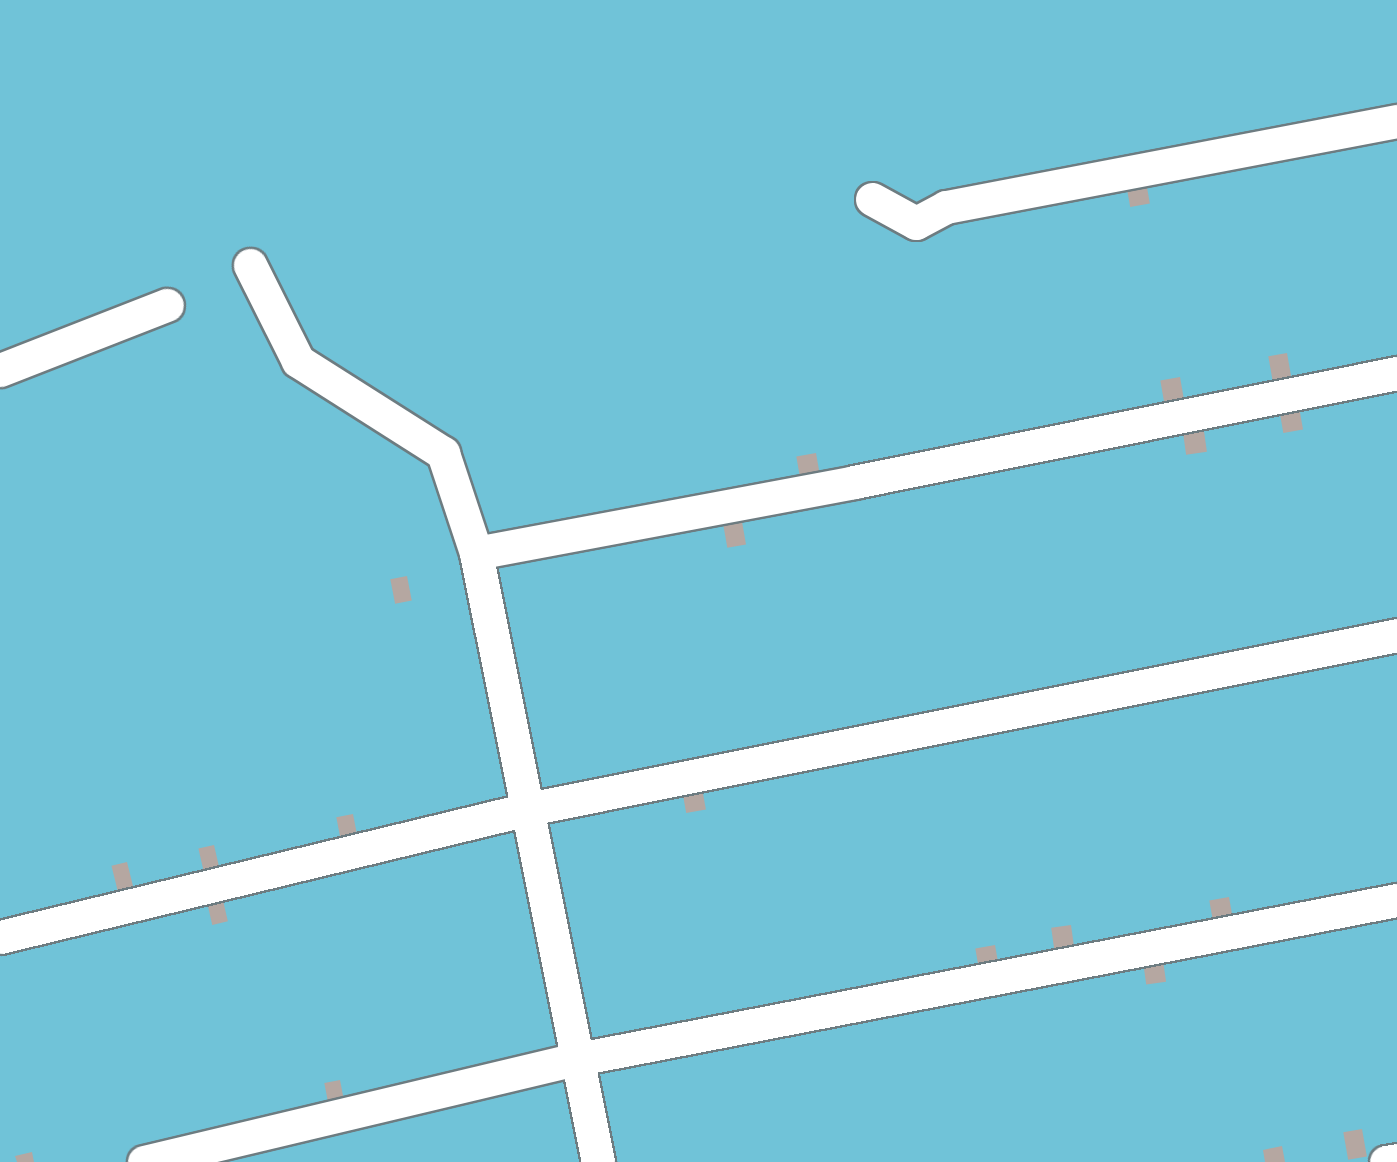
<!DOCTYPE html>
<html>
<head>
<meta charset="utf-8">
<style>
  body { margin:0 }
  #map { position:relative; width:1397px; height:1162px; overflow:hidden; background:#d2e3e8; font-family:"Golos Text",sans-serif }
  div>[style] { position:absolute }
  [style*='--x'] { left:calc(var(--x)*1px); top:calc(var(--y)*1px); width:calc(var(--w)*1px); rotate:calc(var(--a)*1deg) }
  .green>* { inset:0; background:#70c3d8; transform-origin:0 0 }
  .building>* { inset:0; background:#b5a7a1; transform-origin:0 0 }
  .roads { filter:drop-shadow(2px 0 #6d7c81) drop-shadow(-2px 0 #6d7c81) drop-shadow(0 2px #6d7c81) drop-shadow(0 -2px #6d7c81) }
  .minor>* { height:33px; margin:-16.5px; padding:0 16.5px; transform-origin:16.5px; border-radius:16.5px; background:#fff }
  span { translate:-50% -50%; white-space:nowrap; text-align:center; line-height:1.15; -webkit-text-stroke:5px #fff; paint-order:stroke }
</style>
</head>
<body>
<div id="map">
  <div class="green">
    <i style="left:0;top:0;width:1397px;height:1162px"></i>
  </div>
  <div class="building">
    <i style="left:1145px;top:176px;width:28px;height:20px;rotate:80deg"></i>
    <i style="left:1287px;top:353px;width:29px;height:19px;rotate:80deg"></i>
    <i style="left:1180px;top:377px;width:29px;height:20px;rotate:80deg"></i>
    <i style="left:1298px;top:401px;width:29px;height:20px;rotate:80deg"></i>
    <i style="left:1203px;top:424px;width:28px;height:21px;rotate:82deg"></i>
    <i style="left:816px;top:453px;width:28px;height:20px;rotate:80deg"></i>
    <i style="left:741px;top:516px;width:29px;height:19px;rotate:80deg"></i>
    <i style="left:407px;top:576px;width:25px;height:17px;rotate:79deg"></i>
    <i style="left:701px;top:782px;width:28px;height:20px;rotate:80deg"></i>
    <i style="left:353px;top:814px;width:25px;height:17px;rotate:79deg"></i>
    <i style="left:214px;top:845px;width:26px;height:16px;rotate:77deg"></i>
    <i style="left:127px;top:862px;width:25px;height:16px;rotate:76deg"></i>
    <i style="left:222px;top:896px;width:26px;height:16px;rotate:77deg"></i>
    <i style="left:1229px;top:897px;width:29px;height:20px;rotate:80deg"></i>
    <i style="left:1071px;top:925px;width:29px;height:20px;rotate:82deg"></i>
    <i style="left:995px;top:945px;width:28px;height:20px;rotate:80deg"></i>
    <i style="left:1162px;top:953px;width:29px;height:20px;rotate:82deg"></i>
    <i style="left:340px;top:1080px;width:25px;height:16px;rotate:79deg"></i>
    <i style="left:1362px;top:1129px;width:28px;height:19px;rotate:80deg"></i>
    <i style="clip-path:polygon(1282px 1146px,1285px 1162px,1265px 1162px,1263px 1150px)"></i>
    <i style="clip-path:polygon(32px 1152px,34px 1162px,17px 1162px,15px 1156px)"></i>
  </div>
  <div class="roads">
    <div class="minor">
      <i style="--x:872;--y:199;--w:50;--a:28.6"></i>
      <i style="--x:916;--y:223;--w:34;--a:-28"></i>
      <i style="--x:946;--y:207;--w:459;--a:-10.8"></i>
      <i style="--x:250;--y:265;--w:107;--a:63.4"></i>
      <i style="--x:298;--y:361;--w:172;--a:32.4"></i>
      <i style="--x:443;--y:453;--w:105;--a:71.7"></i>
      <i style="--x:476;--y:553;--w:621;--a:78.67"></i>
      <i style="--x:0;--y:370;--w:179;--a:-21.3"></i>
      <i style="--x:476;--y:553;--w:385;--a:-10.6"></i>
      <i style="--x:854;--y:482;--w:554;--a:-11.35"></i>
      <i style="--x:0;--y:937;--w:543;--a:-13.63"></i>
      <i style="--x:528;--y:809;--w:886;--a:-11.32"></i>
      <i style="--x:144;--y:1162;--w:446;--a:-13.4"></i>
      <i style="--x:578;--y:1059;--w:834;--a:-10.99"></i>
      <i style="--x:1386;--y:1162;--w:11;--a:-10"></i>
    </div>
  </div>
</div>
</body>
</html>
